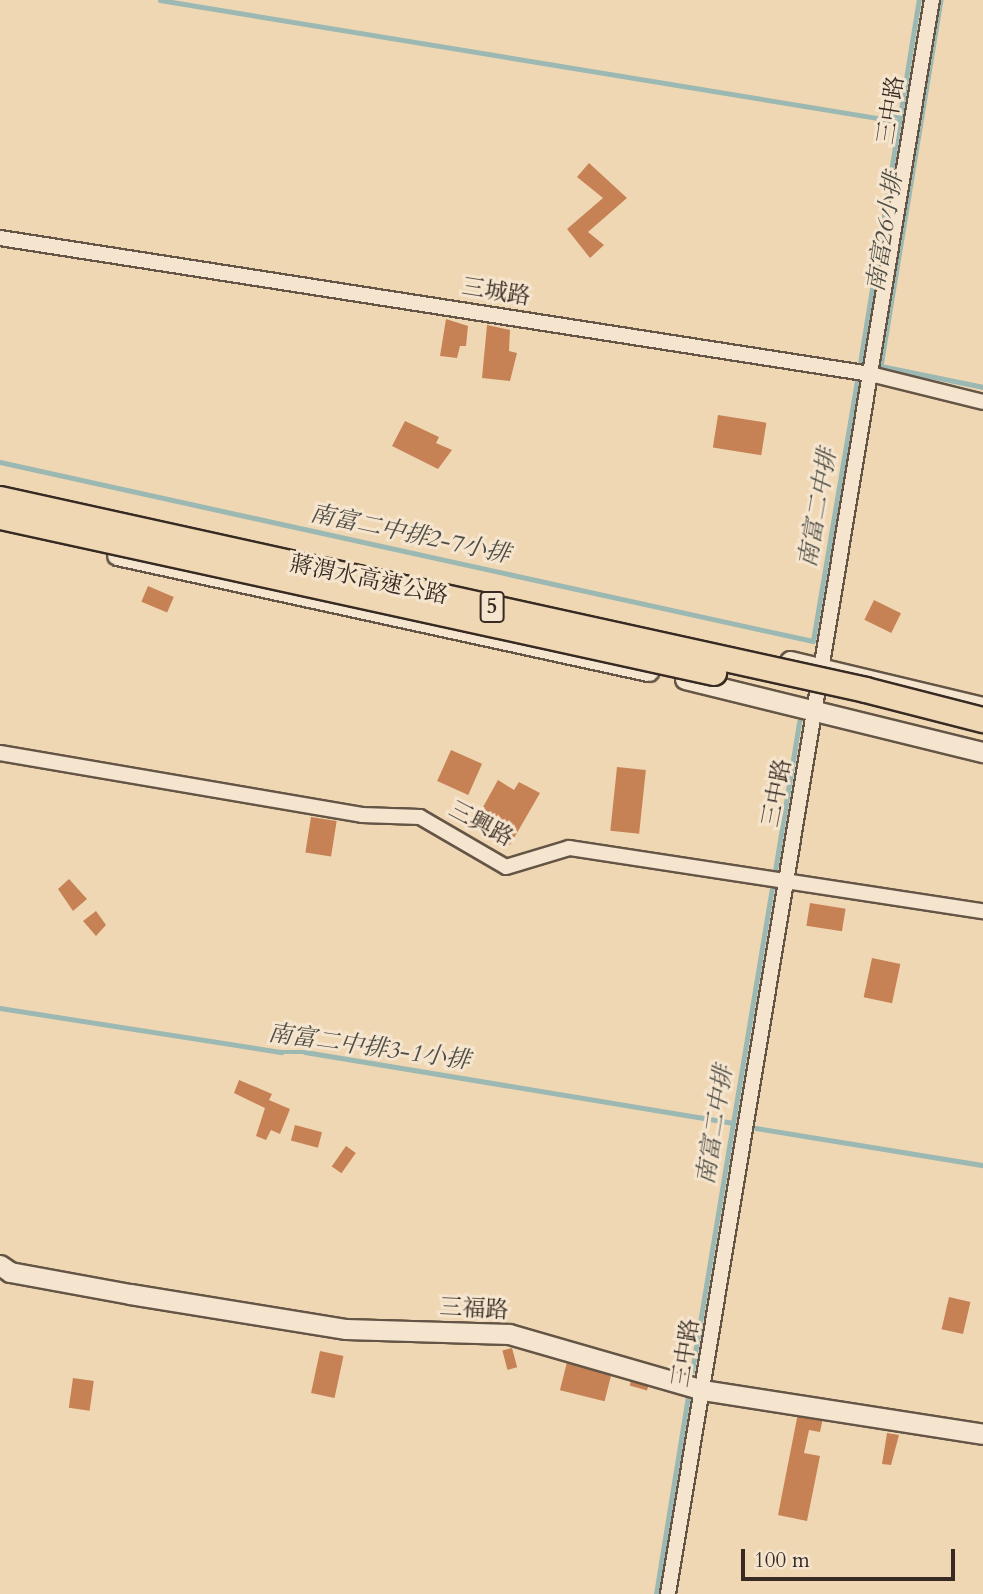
<!DOCTYPE html>
<html>
<head>
<meta charset="utf-8">
<style>
  body { margin:0 }
  #map { position:relative; width:983px; height:1594px; overflow:hidden; background:#f0d7b3; font-family:Cardo,"Noto Serif TC",serif }
  div>[style] { position:absolute }
  [style*='--x'] { left:calc(var(--x)*1px); top:calc(var(--y)*1px); width:calc(var(--w)*1px); rotate:calc(var(--a)*1deg) }
  .stream>* { height:4.5px; margin:-2.25px; padding:0 2.25px; transform-origin:2.25px; border-radius:2.25px; background:#9bb8b2 }
  .building>* { inset:0; background:#c68255; transform-origin:0 0 }
  .roads { filter:drop-shadow(2px 0 #645546) drop-shadow(-2px 0 #645546) drop-shadow(0 2px #645546) drop-shadow(0 -2px #645546) }
  .street>* { height:14px; margin:-7px; padding:0 7px; transform-origin:7px; border-radius:7px; background:#f5e5ce }
  .secondary>* { height:19px; margin:-9.5px; padding:0 9.5px; transform-origin:9.5px; border-radius:9.5px; background:#f5e5ce }
  .bridges { filter:drop-shadow(2px 0 #362a22) drop-shadow(-2px 0 #362a22) drop-shadow(0 2px #362a22) drop-shadow(0 -2px #362a22) }
  .highway-bridge>* { height:24px; margin:-12px; padding:0 12px; transform-origin:12px; border-radius:12px; background:#f0d7b3 }
  span { translate:-50% -50%; white-space:nowrap; text-align:center; line-height:1.15; -webkit-text-stroke:6px #f5e5ce; paint-order:stroke }
  .shield-label span { padding:2px 5px; background:#f5e5ce; border:2px solid; border-radius:5px; -webkit-text-stroke-width:0 }
  .shield-label { font-size:21px; color:#362a22; font-weight:700 }
  .street-label { font-size:23px; color:#362a22 }
  .water-label { font-size:24px; color:#4f4e46; font-style:italic }
  .scale { position:absolute; left:741px; top:1549px; width:214px; height:32px; box-sizing:border-box; border:4px solid #362a22; border-top:0; padding-left:9px; font-size:21px; line-height:24px; white-space:nowrap; color:#362a22; -webkit-text-stroke:5px #f5e5ce; paint-order:stroke }
</style>
</head>
<body>
<div id="map">
  <div class="stream">
    <i style="--x:160;--y:0;--w:752;--a:9.34"></i>
    <i style="--x:941;--y:0;--w:371;--a:99.3"></i>
    <i style="--x:881;--y:366;--w:104;--a:11.6"></i>
    <i style="--x:889;--y:120;--w:6;--a:-90"></i>
    <i style="--x:889;--y:114;--w:11;--a:10"></i>
    <i style="--x:860;--y:363;--w:368;--a:-80.8"></i>
    <i style="--x:0;--y:462;--w:832;--a:12.42"></i>
    <i style="--x:813;--y:641;--w:263;--a:-80.4"></i>
    <i style="--x:775;--y:871;--w:151;--a:-80.8"></i>
    <i style="--x:0;--y:1008;--w:285;--a:8.9"></i>
    <i style="--x:282;--y:1052;--w:23;--a:0"></i>
    <i style="--x:305;--y:1052;--w:434;--a:9.4"></i>
    <i style="--x:756;--y:1128;--w:230;--a:9.3"></i>
    <i style="--x:692;--y:1371;--w:494;--a:-80.6"></i>
    <i style="--x:656;--y:1594;--w:206;--a:-80.8"></i>
  </div>
  <div class="building">
    <i style="clip-path:polygon(589px 163px,627px 198px,588px 232px,604px 245px,590px 258px,567px 229px,603px 198px,577px 177px)"></i>
    <i style="clip-path:polygon(446px 319px,468px 326px,466px 346px,460px 346px,457px 358px,440px 356px)"></i>
    <i style="clip-path:polygon(487px 325px,510px 330px,509px 351px,517px 353px,510px 381px,482px 378px)"></i>
    <i style="left:718px;top:415px;width:49px;height:33px;rotate:9deg"></i>
    <i style="clip-path:polygon(405px 421px,439px 437px,436px 443px,452px 450px,438px 469px,392px 446px)"></i>
    <i style="left:148px;top:586px;width:28px;height:17px;rotate:23deg"></i>
    <i style="left:874px;top:600px;width:30px;height:22px;rotate:26deg"></i>
    <i style="left:451px;top:750px;width:34px;height:34px;rotate:24deg"></i>
    <i style="left:617px;top:767px;width:29px;height:64px;rotate:6deg"></i>
    <i style="clip-path:polygon(498px 780px,514px 790px,519px 782px,540px 793px,510px 845px,473px 825px)"></i>
    <i style="left:311px;top:817px;width:26px;height:36px;rotate:9deg"></i>
    <i style="clip-path:polygon(69px 879px,87px 899px,73px 911px,58px 889px)"></i>
    <i style="left:810px;top:903px;width:36px;height:23px;rotate:9deg"></i>
    <i style="clip-path:polygon(96px 911px,106px 925px,96px 936px,83px 921px)"></i>
    <i style="left:872px;top:958px;width:29px;height:40px;rotate:12deg"></i>
    <i style="clip-path:polygon(239px 1080px,272px 1094px,269px 1100px,290px 1109px,280px 1134px,271px 1130px,266px 1140px,256px 1136px,265px 1108px,234px 1093px)"></i>
    <i style="left:295px;top:1125px;width:28px;height:16px;rotate:15deg"></i>
    <i style="left:346px;top:1146px;width:12px;height:25px;rotate:35deg"></i>
    <i style="left:949px;top:1297px;width:22px;height:33px;rotate:13deg"></i>
    <i style="left:512px;top:1348px;width:20px;height:10px;rotate:75deg"></i>
    <i style="left:320px;top:1351px;width:24px;height:43px;rotate:12deg"></i>
    <i style="left:567px;top:1362px;width:46px;height:29px;rotate:14deg"></i>
    <i style="left:633px;top:1374px;width:18px;height:12px;rotate:16deg"></i>
    <i style="left:73px;top:1378px;width:21px;height:30px;rotate:8deg"></i>
    <i style="clip-path:polygon(798px 1413px,823px 1418px,820px 1432px,809px 1430px,804px 1453px,820px 1456px,807px 1521px,778px 1515px)"></i>
    <i style="clip-path:polygon(887px 1433px,899px 1435px,891px 1465px,882px 1464px)"></i>
  </div>
  <div class="roads">
    <div class="street">
      <i style="--x:0;--y:238;--w:881;--a:8.88"></i>
      <i style="--x:870;--y:374;--w:116;--a:13.9"></i>
      <i style="--x:0;--y:753;--w:367;--a:9.7"></i>
      <i style="--x:362;--y:815;--w:58;--a:2"></i>
      <i style="--x:420;--y:817;--w:99;--a:30.2"></i>
      <i style="--x:506;--y:867;--w:66;--a:-16.8"></i>
      <i style="--x:569;--y:848;--w:419;--a:8.7"></i>
      <i style="--x:668;--y:1594;--w:1616;--a:-80.6"></i>
    </div>
    <div class="secondary">
      <i style="--x:117;--y:555;--w:544;--a:12.32"></i>
      <i style="--x:790;--y:661;--w:198;--a:13.4"></i>
      <i style="--x:685;--y:679;--w:307;--a:13.8"></i>
      <i style="--x:0;--y:1265;--w:12;--a:35"></i>
      <i style="--x:10;--y:1272;--w:122;--a:10.4"></i>
      <i style="--x:130;--y:1294;--w:219;--a:9.2"></i>
      <i style="--x:346;--y:1329;--w:163;--a:1.8"></i>
      <i style="--x:509;--y:1334;--w:202;--a:16.1"></i>
      <i style="--x:703;--y:1390;--w:283;--a:8.9"></i>
    </div>
  </div>
  <div class="bridges">
    <div class="highway-bridge">
      <i style="--x:0;--y:499;--w:887;--a:12.44"></i>
      <i style="--x:866;--y:690;--w:121;--a:14.4"></i>
      <i style="--x:1;--y:517;--w:730;--a:12.34"></i>
    </div>
  </div>
  <div class="shield-label">
    <span style="left:492px;top:607px">5</span>
  </div>
  <div class="street-label">
    <span style="left:891px;top:110px;rotate:-81deg">三中路</span>
    <span style="left:496px;top:292px;rotate:9deg">三城路</span>
    <span style="left:369px;top:580px;rotate:12deg">蔣渭水高速公路</span>
    <span style="left:777px;top:793px;rotate:-79deg">三中路</span>
    <span style="left:481px;top:824px;rotate:28deg">三興路</span>
    <span style="left:474px;top:1309px;rotate:3deg">三福路</span>
    <span style="left:686px;top:1353px;rotate:-81deg">三中路</span>
  </div>
  <div class="water-label">
    <span style="left:885px;top:232px;rotate:-81deg">南富26小排</span>
    <span style="left:818px;top:508px;rotate:-80deg">南富二中排</span>
    <span style="left:410px;top:534px;rotate:12deg">南富二中排2-7小排</span>
    <span style="left:369px;top:1047px;rotate:8deg">南富二中排3-1小排</span>
    <span style="left:715px;top:1125px;rotate:-81deg">南富二中排</span>
  </div>
  <div class="scale">100 m</div>
</div>
</body>
</html>
